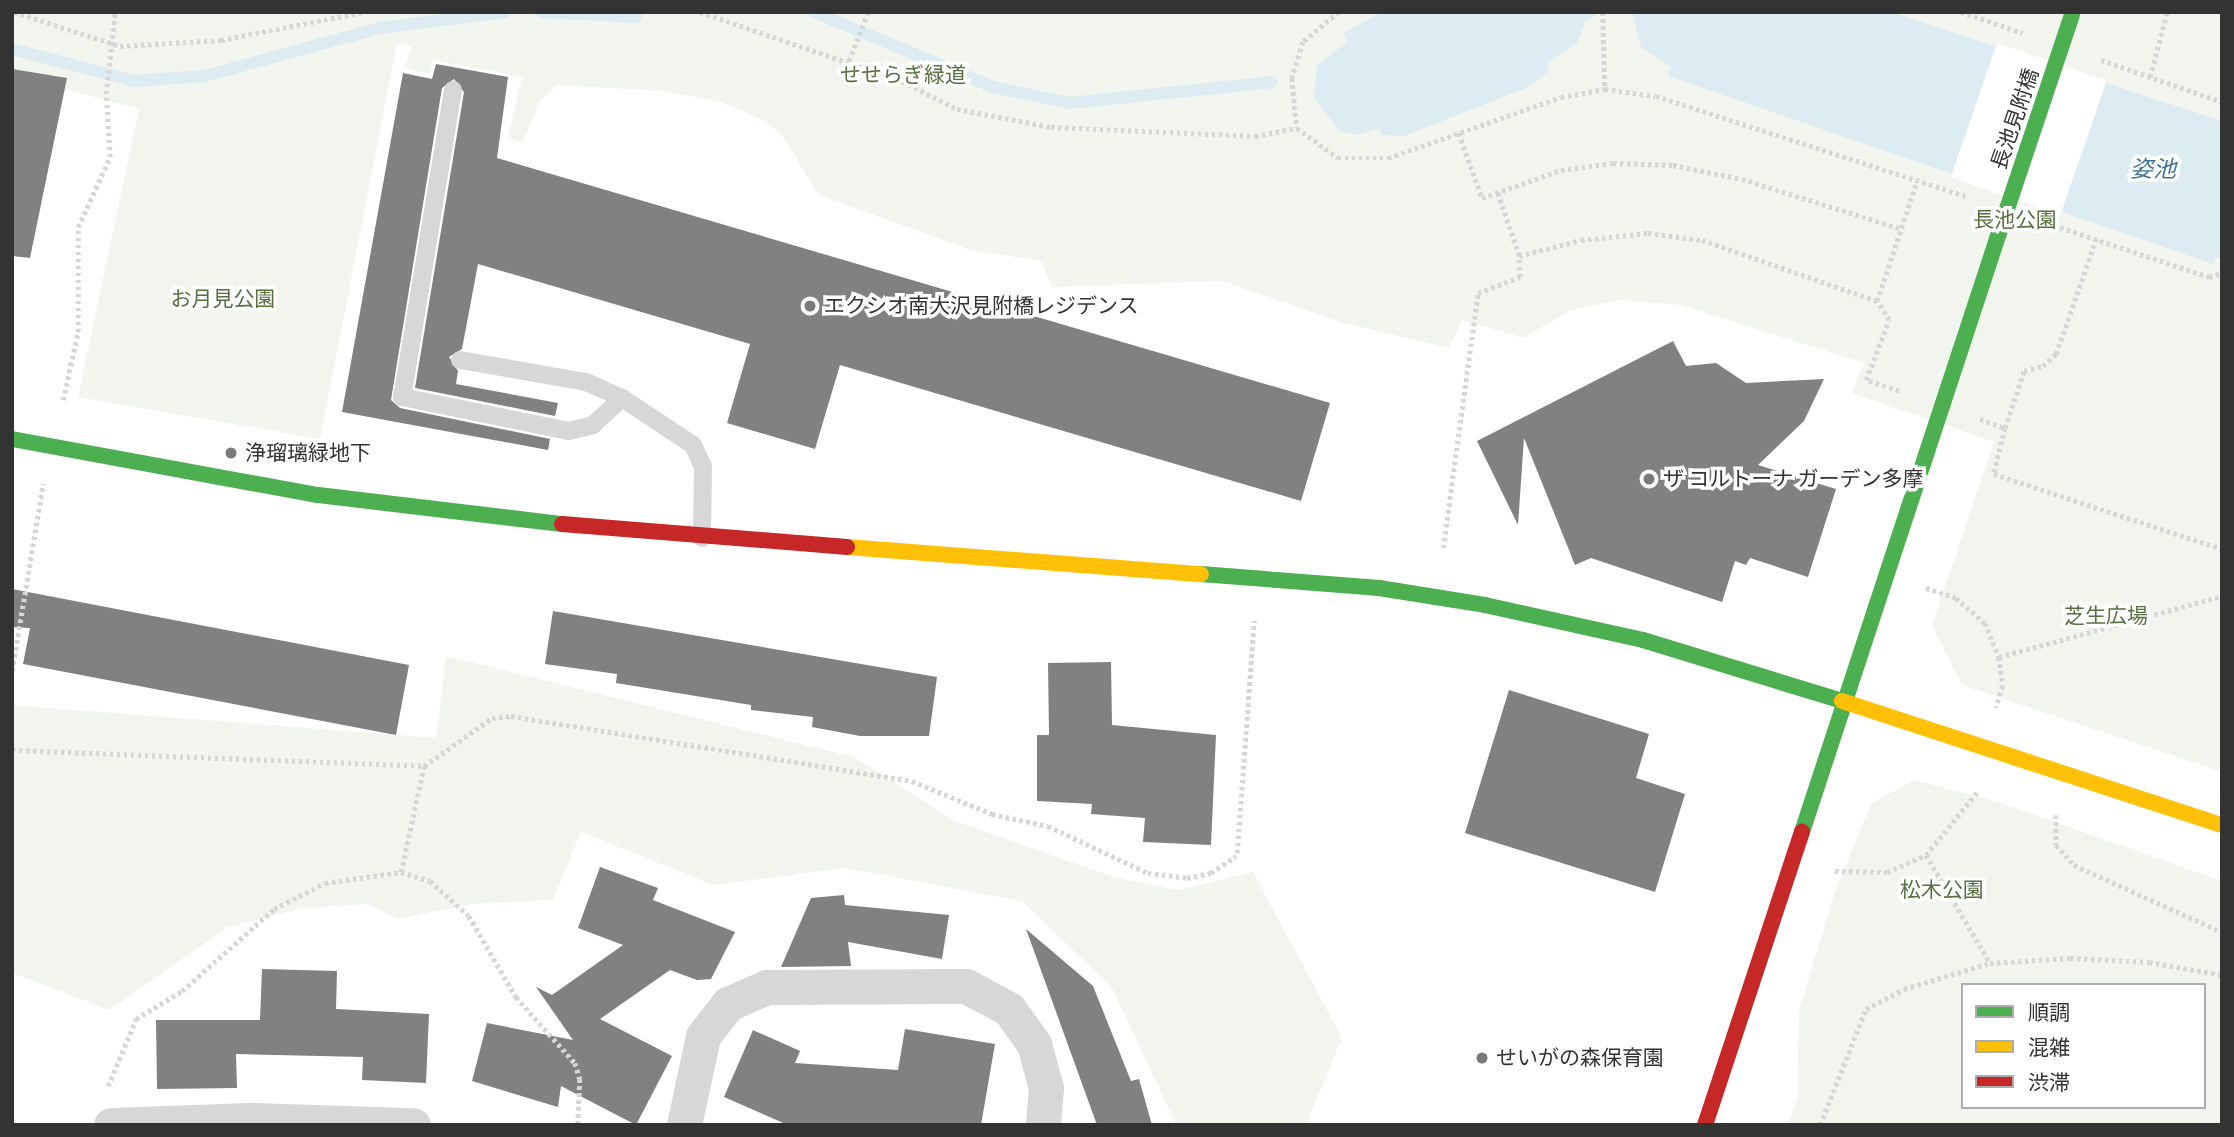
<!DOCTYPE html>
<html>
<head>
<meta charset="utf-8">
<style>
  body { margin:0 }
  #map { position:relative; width:2234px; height:1137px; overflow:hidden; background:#fff; font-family:"Source Sans 3","Noto Sans JP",sans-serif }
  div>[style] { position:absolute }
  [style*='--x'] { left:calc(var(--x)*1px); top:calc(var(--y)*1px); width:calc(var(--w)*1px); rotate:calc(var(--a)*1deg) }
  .green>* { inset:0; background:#f1f5ed }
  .water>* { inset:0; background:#ddebf3 }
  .pier>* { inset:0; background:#fff; transform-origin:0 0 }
  .stream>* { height:12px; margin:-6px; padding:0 6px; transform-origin:6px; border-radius:6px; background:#ddebf3 }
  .building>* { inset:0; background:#818181 }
  .path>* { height:4.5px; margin-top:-2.25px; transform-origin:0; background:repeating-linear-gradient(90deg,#d6d6d6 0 3.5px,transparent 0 7px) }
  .lane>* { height:18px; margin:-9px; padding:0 9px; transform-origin:9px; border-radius:9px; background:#d7d7d7 }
  .street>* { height:35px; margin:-17.5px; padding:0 17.5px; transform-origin:17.5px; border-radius:17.5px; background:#d7d7d7 }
  .fast>* { height:16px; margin:-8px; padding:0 8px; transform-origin:8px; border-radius:8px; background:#4caf50 }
  .slow>* { height:16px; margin:-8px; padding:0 8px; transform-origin:8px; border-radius:8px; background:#ffc107 }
  .jam>* { height:16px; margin:-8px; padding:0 8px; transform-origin:8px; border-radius:8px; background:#c62828 }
  .fast-bridge>* { height:16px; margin:-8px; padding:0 8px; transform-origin:8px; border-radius:8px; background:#4caf50 }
  .dots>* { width:19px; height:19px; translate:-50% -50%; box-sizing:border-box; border:4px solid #fff; border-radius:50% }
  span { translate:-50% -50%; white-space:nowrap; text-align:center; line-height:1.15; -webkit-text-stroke:7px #fff; paint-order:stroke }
  .park-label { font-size:21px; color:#56703f }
  .street-label { font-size:21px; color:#333 }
  .poi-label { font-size:21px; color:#333 }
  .left { translate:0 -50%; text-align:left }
  .water-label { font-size:23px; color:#3f7597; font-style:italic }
  .frame { position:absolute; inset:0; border:14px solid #333; pointer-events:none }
  .legend { position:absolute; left:1961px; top:983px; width:245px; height:126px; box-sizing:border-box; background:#fff; border:2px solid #adadad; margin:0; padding:9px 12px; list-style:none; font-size:21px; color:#333 }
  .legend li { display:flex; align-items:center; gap:14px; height:35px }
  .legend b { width:35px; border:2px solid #adadad }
</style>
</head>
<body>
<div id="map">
  <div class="green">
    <i style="clip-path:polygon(12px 12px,2222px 12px,2222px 772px,1962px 685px,1932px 625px,1994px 442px,1852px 393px,1864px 363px,1681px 305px,1618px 300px,1569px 311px,1524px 338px,1462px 320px,1449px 348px,1341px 322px,1222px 281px,1052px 287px,1041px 261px,971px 250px,819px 195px,782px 135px,765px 121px,722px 102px,664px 91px,557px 85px,539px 102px,523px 143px,508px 138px,522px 77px,433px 60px,430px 74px,404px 68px,412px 46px,397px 43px,320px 439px,78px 397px,139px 109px,12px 75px)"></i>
    <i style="clip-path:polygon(446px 656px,854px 757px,955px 821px,1117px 878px,1178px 890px,1253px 872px,1342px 1038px,1306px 1125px,1176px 1124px,1112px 988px,1022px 901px,845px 868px,713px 885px,581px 832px,553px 900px,471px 904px,398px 919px,368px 904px,303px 908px,228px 927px,109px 1010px,12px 973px,12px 705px,436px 738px)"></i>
    <i style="clip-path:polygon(evenodd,1914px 780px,1998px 802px,2222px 881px,2222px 1125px,1787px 1125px,1798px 1098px,1799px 1011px,1835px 892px,1871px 804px,1914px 780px,1963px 985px,2204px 985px,2204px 1107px,1963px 1107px,1963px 985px)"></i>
  </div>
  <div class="water">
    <i style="clip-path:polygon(1382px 12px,1595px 12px,1596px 15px,1585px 22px,1578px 42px,1547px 63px,1549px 71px,1531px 86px,1404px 136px,1382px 135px,1379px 128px,1359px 135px,1340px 131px,1314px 98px,1317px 65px,1347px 42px,1344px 33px)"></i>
    <i style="clip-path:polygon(1632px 12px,1891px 12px,2222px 121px,2222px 259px,2216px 257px,2213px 264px,1668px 76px,1671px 67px,1641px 47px)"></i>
  </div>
  <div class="pier">
    <i style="left:1997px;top:43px;width:116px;height:142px;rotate:19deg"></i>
  </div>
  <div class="stream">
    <i style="--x:541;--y:12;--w:94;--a:3"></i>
    <i style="--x:635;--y:17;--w:5;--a:-68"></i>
    <i style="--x:814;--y:12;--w:194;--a:22.7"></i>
    <i style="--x:993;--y:87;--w:79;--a:11.7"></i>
    <i style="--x:1070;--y:103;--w:203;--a:-5.9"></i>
    <i style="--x:12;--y:49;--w:126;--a:14.7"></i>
    <i style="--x:134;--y:81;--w:71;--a:-4"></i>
    <i style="--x:205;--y:76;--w:180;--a:-15.4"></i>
    <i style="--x:379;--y:28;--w:127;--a:-7.2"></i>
  </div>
  <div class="building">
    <i style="clip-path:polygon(436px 64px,508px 77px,497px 158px,1330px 403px,1301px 501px,840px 365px,815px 449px,727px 423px,750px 344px,478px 264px,462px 349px,449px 357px,458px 371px,456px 384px,558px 403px,555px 416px,415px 388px,464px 92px,454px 79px,442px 88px,391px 400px,400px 408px,550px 439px,548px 450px,342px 412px,403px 73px,432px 79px)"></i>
    <i style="clip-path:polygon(12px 69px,67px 78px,30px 258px,12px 256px)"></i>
    <i style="clip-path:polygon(1673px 341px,1686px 366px,1716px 363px,1746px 383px,1824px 379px,1804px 421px,1758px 465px,1836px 489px,1808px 577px,1750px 558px,1746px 565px,1735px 561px,1722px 602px,1591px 558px,1575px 565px,1524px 438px,1518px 525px,1477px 441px)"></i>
    <i style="clip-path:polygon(12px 589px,409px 665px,396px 735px,23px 664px,30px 628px,12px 627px)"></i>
    <i style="clip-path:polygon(553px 611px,937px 677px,929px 736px,860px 736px,812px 727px,813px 717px,751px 710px,751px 705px,616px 683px,617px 674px,545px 664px)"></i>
    <i style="clip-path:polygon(1111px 662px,1112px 725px,1216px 735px,1211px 845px,1143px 842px,1145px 818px,1091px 814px,1092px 804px,1037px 801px,1037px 735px,1049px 735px,1048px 663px)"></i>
    <i style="clip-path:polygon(1509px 690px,1649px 734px,1636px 778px,1685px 794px,1655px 892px,1465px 833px)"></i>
    <i style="clip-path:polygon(600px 867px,658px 888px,653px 900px,735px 932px,711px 979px,697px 980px,670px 970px,600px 1019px,672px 1056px,636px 1125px,561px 1086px,558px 1107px,472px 1081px,487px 1023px,573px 1040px,536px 987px,552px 995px,623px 945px,578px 928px)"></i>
    <i style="clip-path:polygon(844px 895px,845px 905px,949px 915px,942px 959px,848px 942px,851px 966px,781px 967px,811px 898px)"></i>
    <i style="clip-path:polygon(1026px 929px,1093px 986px,1131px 1081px,1139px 1079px,1152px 1125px,1097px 1125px)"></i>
    <i style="clip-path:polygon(262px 969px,337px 971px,336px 1009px,429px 1014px,426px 1083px,362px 1080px,363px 1057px,236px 1054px,237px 1088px,157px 1089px,156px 1020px,260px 1020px)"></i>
    <i style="clip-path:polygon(905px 1029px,995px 1044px,981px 1125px,788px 1125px,724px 1097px,753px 1030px,800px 1051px,795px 1063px,898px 1070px)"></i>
  </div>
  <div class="path">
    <i style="--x:14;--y:12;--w:111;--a:17.8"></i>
    <i style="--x:120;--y:46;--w:101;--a:-3.4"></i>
    <i style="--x:221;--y:40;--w:146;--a:-11.1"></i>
    <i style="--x:700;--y:12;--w:213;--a:18.9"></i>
    <i style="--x:902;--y:81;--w:62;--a:27"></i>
    <i style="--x:957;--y:109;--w:96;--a:10.8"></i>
    <i style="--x:1051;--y:127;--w:204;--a:2.5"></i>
    <i style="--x:1255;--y:136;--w:43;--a:-10.8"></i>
    <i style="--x:1339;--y:12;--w:47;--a:140.2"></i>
    <i style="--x:1303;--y:42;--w:38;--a:107"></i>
    <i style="--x:1292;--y:78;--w:50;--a:84.3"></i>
    <i style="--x:1297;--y:128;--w:51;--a:36.2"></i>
    <i style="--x:1338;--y:158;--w:50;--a:0"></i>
    <i style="--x:1388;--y:158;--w:183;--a:-19.4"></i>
    <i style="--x:1561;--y:97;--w:45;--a:-10.3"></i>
    <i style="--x:1603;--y:12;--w:77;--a:88.5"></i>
    <i style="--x:1605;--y:89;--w:51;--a:7.8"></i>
    <i style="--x:1656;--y:96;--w:328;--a:17.9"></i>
    <i style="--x:1961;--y:12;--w:65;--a:18.7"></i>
    <i style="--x:2101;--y:60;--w:128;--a:19.1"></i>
    <i style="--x:849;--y:61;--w:53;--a:-68.8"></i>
    <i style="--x:2150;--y:77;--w:67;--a:-75.3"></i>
    <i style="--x:1459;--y:133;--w:69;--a:70.5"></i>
    <i style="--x:1482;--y:198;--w:84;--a:-19.5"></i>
    <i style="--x:1561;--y:170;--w:52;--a:-7.7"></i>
    <i style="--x:1613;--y:163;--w:60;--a:1.9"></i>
    <i style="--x:1673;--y:165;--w:70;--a:11.5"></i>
    <i style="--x:1742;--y:179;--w:168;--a:17.4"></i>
    <i style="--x:2047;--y:223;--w:171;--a:18.4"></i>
    <i style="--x:2209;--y:277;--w:14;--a:-17"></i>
    <i style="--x:1519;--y:256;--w:64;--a:-14.5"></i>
    <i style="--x:1581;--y:240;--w:67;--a:-6"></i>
    <i style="--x:1648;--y:233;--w:54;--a:7.4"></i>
    <i style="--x:1702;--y:240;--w:185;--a:19.2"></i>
    <i style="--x:1899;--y:391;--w:35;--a:-162"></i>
    <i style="--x:1866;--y:380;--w:64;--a:-69"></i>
    <i style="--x:1889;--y:320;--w:22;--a:-122"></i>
    <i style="--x:1877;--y:301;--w:126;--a:-71.6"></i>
    <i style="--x:63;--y:400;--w:70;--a:-77.6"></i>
    <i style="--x:78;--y:332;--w:105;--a:-90"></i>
    <i style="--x:78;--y:227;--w:77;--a:-65.4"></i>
    <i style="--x:110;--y:157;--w:63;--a:-93.6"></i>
    <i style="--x:106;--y:94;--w:82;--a:-83.7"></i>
    <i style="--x:1980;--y:419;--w:27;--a:20"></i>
    <i style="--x:2005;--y:428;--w:47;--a:103.4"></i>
    <i style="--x:1994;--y:474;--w:240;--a:18.2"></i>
    <i style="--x:2005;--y:428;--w:60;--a:-71.6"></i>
    <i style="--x:2024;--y:371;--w:20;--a:-15"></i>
    <i style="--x:2043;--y:366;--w:18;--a:-43"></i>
    <i style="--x:2056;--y:354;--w:122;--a:-70.8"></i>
    <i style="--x:1443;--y:548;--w:257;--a:-82.2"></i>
    <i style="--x:1478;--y:293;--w:45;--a:-20.9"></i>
    <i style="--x:1520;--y:277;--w:21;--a:-93"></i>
    <i style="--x:1519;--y:256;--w:69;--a:-108.7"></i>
    <i style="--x:1926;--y:588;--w:32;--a:18"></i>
    <i style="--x:1956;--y:598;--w:38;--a:41"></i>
    <i style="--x:1985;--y:623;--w:37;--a:68"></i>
    <i style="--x:1999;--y:657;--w:29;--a:82"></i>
    <i style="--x:2003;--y:686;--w:23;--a:108"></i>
    <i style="--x:1999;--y:657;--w:231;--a:-15.3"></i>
    <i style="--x:12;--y:671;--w:190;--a:-80.6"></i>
    <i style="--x:12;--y:750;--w:412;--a:2.2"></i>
    <i style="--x:2056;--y:815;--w:30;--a:90"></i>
    <i style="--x:2056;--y:845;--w:27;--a:48"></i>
    <i style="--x:2074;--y:865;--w:162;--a:24.4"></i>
    <i style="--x:1237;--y:853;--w:233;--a:-85.8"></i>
    <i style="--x:1926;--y:855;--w:126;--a:59.3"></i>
    <i style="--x:1835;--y:871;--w:52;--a:1.1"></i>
    <i style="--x:1887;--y:872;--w:43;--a:-23.6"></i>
    <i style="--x:1926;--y:855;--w:82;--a:-50.9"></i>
    <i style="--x:401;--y:872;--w:30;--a:17"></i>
    <i style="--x:430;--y:881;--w:52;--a:41.9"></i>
    <i style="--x:469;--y:916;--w:94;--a:59.9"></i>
    <i style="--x:516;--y:997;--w:89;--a:48.2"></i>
    <i style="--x:575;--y:1063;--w:17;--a:73"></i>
    <i style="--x:580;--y:1079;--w:46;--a:92.5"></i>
    <i style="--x:108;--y:1086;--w:73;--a:-67.3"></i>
    <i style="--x:136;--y:1019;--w:54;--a:-31.3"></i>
    <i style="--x:182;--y:991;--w:123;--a:-41.7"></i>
    <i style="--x:274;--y:909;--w:57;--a:-27"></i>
    <i style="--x:325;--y:883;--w:77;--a:-8.2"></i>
    <i style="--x:401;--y:872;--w:108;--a:-77.8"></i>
    <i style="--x:424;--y:766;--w:83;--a:-35.2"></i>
    <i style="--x:492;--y:718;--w:19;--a:-6"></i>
    <i style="--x:511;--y:716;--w:406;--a:9.2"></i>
    <i style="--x:912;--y:781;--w:87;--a:22.4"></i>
    <i style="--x:992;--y:814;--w:57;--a:12.1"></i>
    <i style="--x:1048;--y:826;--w:110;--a:25.2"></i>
    <i style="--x:1148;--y:873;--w:39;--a:7"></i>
    <i style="--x:1187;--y:878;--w:25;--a:-12"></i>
    <i style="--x:1211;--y:873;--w:30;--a:-34"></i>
    <i style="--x:1820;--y:1125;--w:125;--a:-68.4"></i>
    <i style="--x:1866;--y:1009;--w:43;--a:-27.8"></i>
    <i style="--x:1904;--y:989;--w:90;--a:-16.8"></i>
    <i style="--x:1990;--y:963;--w:80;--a:-3.6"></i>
    <i style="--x:2070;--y:958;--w:79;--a:2.9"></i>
    <i style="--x:2149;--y:962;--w:74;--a:10.1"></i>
  </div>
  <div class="lane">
    <i style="--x:453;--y:90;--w:311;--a:99.4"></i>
    <i style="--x:402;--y:397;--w:170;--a:11.5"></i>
    <i style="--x:569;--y:431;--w:25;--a:-14"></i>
    <i style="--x:593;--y:425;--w:40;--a:-43"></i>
    <i style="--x:460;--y:360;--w:128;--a:9.9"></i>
    <i style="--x:586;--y:382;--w:39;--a:24"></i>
    <i style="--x:622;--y:398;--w:85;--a:33.5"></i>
    <i style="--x:693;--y:445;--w:23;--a:65"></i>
    <i style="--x:703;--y:466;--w:72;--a:90.8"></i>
  </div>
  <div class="street">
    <i style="--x:111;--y:1125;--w:139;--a:-2.1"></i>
    <i style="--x:250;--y:1120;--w:163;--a:1.8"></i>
    <i style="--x:684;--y:1125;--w:91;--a:-77.9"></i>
    <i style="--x:703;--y:1036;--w:41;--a:-52"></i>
    <i style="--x:728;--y:1004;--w:43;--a:-23.6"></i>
    <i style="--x:767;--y:987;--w:199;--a:-0.3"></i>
    <i style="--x:966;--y:986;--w:49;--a:28.1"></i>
    <i style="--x:1009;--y:1009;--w:43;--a:54.5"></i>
    <i style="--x:1034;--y:1044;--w:46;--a:74.7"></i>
    <i style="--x:1046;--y:1088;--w:37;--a:95"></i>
  </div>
  <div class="fast">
    <i style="--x:12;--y:439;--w:311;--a:10.4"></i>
    <i style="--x:318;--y:495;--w:246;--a:6.8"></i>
    <i style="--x:1201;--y:574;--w:179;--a:4.5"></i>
    <i style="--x:1379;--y:588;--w:107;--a:9.1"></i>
    <i style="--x:1485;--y:605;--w:162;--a:12.5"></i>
    <i style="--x:1643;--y:640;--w:208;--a:17"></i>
    <i style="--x:1802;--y:832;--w:627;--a:-71.8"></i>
  </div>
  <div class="slow">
    <i style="--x:847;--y:547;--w:355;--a:4.4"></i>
    <i style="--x:1842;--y:701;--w:400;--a:18.1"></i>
  </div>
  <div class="jam">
    <i style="--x:562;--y:524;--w:286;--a:4.6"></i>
    <i style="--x:1705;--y:1125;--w:309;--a:-71.7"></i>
  </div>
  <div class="fast-bridge">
    <i style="--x:1998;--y:236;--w:233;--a:-71.5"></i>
  </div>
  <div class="dots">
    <i style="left:810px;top:306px;background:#7a7a7a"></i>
    <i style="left:231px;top:453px;background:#7a7a7a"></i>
    <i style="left:1649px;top:479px;background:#7a7a7a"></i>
    <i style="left:1482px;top:1058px;background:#7a7a7a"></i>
  </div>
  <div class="park-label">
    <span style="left:903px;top:75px">せせらぎ緑道</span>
    <span style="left:2015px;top:220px">長池公園</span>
    <span style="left:223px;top:299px">お月見公園</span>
    <span style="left:2106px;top:616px">芝生広場</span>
    <span style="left:1942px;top:890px">松木公園</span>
  </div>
  <div class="street-label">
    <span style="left:2015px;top:119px;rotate:-71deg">長池見附橋</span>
  </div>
  <div class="poi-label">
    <span class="left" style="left:824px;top:306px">エクシオ南大沢見附橋レジデンス</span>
    <span class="left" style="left:245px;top:453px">浄瑠璃緑地下</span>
    <span class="left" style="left:1663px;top:479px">ザ コルトーナ ガーデン多摩</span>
    <span class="left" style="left:1496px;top:1058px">せいがの森保育園</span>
  </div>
  <div class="water-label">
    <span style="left:2153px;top:170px">姿池</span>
  </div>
  <div class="frame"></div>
  <ul class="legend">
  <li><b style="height:9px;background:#4caf50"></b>順調</li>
  <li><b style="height:9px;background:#ffc107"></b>混雑</li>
  <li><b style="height:9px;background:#c62828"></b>渋滞</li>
  </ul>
</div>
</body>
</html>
